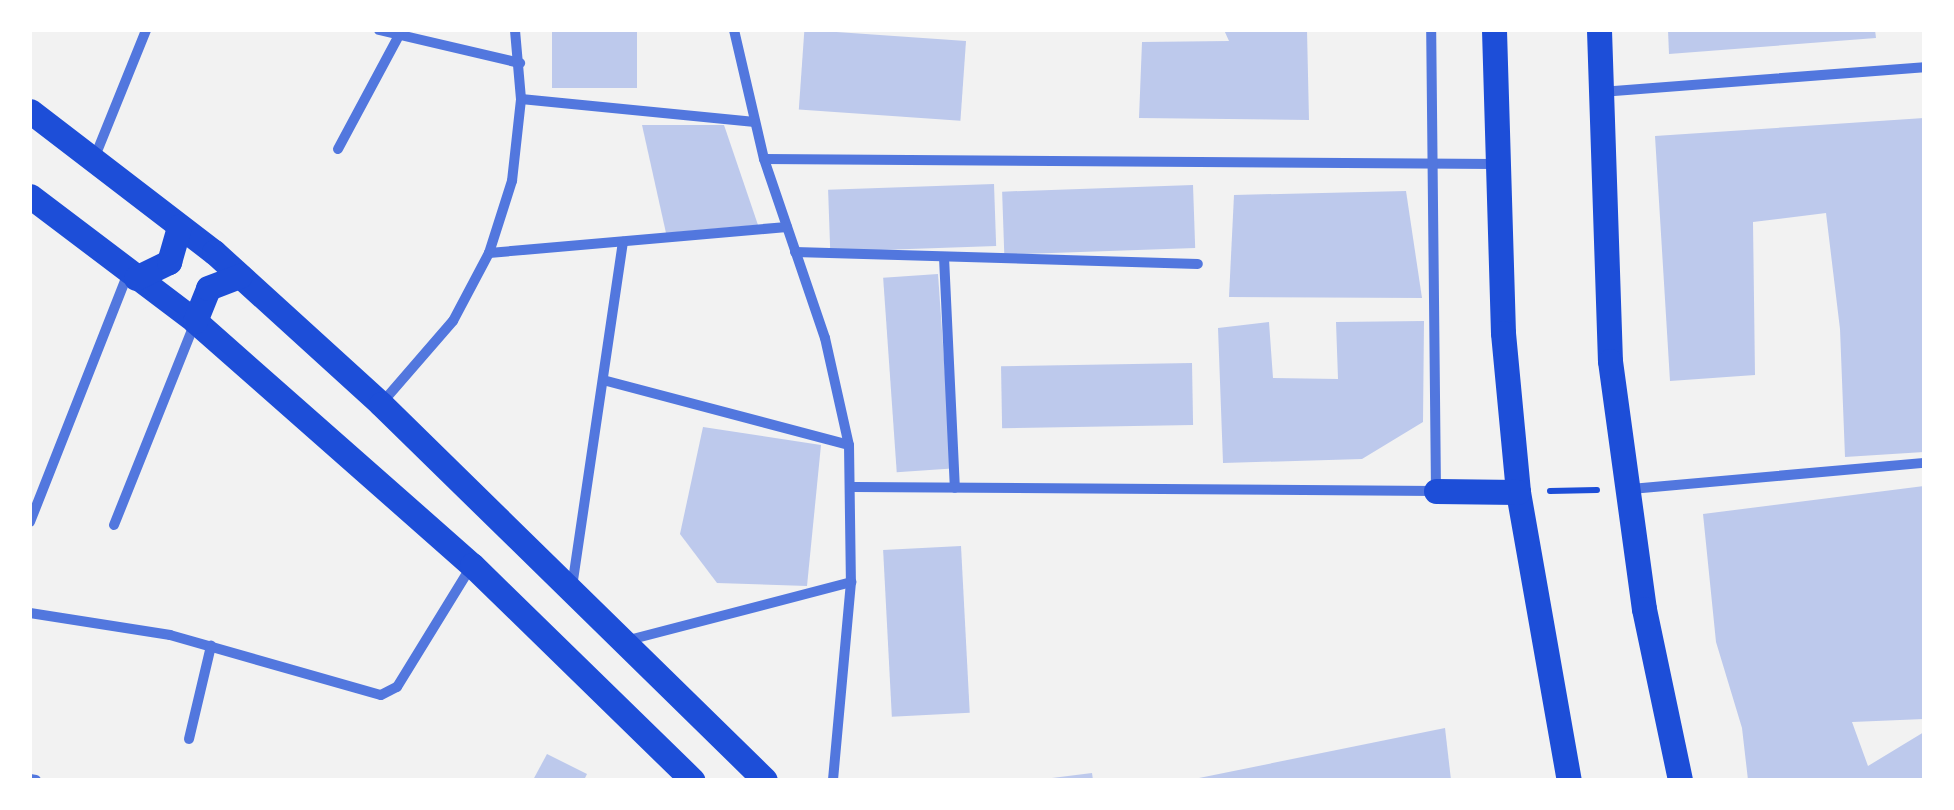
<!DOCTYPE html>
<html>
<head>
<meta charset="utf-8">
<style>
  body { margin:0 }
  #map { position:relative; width:1954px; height:810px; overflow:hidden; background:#f2f2f2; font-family:Inter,sans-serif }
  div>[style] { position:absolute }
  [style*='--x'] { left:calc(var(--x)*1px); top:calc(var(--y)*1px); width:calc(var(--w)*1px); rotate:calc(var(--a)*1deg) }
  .building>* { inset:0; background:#bdc9ec; transform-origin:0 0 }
  .path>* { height:6px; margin:-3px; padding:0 3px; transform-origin:3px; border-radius:3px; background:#1d4ed8 }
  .minor>* { height:10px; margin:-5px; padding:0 5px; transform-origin:5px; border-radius:5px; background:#5277de }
  .primary>* { height:25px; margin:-12.5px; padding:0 12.5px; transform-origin:12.5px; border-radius:12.5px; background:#1d4ed8 }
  span { translate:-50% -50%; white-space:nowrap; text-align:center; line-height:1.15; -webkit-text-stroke:10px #fff; paint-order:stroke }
  .frame { position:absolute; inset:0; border:32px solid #fff; pointer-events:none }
</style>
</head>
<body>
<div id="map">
  <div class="building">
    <i style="left:552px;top:30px;width:85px;height:58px"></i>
    <i style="clip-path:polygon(1224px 30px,1307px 30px,1309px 120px,1139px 118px,1142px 42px,1229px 41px)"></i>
    <i style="clip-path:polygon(1668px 30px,1875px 30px,1876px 38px,1669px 54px)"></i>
    <i style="left:966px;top:41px;width:80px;height:162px;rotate:94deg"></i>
    <i style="clip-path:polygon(1924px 118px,1924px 452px,1845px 457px,1840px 329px,1826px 213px,1753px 222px,1755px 375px,1670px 381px,1655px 136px)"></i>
    <i style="clip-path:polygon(642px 125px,724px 125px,758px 225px,666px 233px)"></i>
    <i style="left:994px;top:184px;width:62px;height:166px;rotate:88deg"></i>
    <i style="left:1193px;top:185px;width:63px;height:191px;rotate:88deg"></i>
    <i style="clip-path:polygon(1406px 191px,1422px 298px,1229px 297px,1234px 195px)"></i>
    <i style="left:938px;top:274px;width:195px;height:55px;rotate:86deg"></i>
    <i style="clip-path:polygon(1424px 321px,1423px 422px,1362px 459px,1223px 463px,1218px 328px,1269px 322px,1273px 378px,1338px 379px,1336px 322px)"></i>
    <i style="left:1192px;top:363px;width:62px;height:191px;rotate:89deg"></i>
    <i style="clip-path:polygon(703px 427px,821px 445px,807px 586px,717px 583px,680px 534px)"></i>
    <i style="clip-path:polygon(1924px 486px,1924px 719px,1852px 722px,1868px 766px,1924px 732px,1924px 780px,1748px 780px,1742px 728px,1716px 642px,1703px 514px)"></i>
    <i style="left:961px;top:546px;width:167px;height:78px;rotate:87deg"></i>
    <i style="clip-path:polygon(1445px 728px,1451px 780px,1199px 780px,1199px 778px)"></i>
    <i style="clip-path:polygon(547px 754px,587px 774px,584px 780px,533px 780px)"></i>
    <i style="clip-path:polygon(1092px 773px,1093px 780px,1052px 780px,1052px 778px)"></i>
  </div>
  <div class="path">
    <i style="--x:1550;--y:491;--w:47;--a:-1.2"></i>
  </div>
  <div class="minor">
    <i style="--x:379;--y:30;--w:145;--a:13.2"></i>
    <i style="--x:734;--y:30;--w:132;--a:76.9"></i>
    <i style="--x:764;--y:159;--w:189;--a:71.2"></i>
    <i style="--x:825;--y:338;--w:110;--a:77.4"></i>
    <i style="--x:849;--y:445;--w:137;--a:89.2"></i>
    <i style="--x:851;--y:582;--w:199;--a:95.2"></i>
    <i style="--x:1601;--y:92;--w:324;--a:-4.4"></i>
    <i style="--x:521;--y:99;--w:235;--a:5.6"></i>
    <i style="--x:338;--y:149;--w:129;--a:-61.8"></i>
    <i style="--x:94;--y:159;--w:139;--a:-68"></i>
    <i style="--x:764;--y:159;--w:731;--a:0.39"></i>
    <i style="--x:795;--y:252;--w:403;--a:1.7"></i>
    <i style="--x:489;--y:253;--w:299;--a:-5"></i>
    <i style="--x:944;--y:257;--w:231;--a:87.3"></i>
    <i style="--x:603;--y:380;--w:254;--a:14.8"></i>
    <i style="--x:381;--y:404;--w:110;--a:-49.1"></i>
    <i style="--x:453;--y:321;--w:77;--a:-62.1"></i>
    <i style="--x:489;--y:253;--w:76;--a:-72.3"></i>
    <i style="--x:512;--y:181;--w:82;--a:-83.7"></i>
    <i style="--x:521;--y:99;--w:69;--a:-95"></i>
    <i style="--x:854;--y:487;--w:582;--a:0.39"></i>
    <i style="--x:1436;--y:491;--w:461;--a:-90.6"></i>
    <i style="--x:1631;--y:489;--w:294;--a:-5.1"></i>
    <i style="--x:30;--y:522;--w:268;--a:-68.5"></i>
    <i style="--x:114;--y:525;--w:219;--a:-68.2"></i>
    <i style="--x:572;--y:587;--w:349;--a:-81.6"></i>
    <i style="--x:30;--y:613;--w:142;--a:8.9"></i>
    <i style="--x:170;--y:635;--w:219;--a:15.9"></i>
    <i style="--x:381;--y:695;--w:18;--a:-27"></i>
    <i style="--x:397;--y:687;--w:143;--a:-58.4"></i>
    <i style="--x:625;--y:641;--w:234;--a:-14.6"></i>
    <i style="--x:189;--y:739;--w:96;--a:-76.7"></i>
    <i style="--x:30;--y:779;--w:6;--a:9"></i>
  </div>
  <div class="primary">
    <i style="--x:1494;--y:30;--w:303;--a:88.3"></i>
    <i style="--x:1503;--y:333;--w:160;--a:84.6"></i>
    <i style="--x:1518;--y:492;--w:292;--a:80"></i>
    <i style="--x:1599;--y:30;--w:331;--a:88.1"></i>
    <i style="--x:1610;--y:361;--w:250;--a:82.2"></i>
    <i style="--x:1644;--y:609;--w:175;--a:78.1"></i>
    <i style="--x:30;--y:111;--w:232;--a:37.5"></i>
    <i style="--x:214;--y:252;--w:226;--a:42.3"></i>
    <i style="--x:381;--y:404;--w:537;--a:44.4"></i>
    <i style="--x:30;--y:196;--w:207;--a:37.1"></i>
    <i style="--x:195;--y:321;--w:369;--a:41.4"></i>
    <i style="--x:472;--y:565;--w:308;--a:44.3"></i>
    <i style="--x:136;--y:278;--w:37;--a:-26"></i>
    <i style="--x:169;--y:262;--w:37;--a:-74"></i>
    <i style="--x:195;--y:321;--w:35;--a:-68"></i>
    <i style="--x:208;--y:288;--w:34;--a:-21"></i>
    <i style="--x:1436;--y:491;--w:82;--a:0.7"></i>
  </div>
  <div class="frame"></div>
</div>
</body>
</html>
